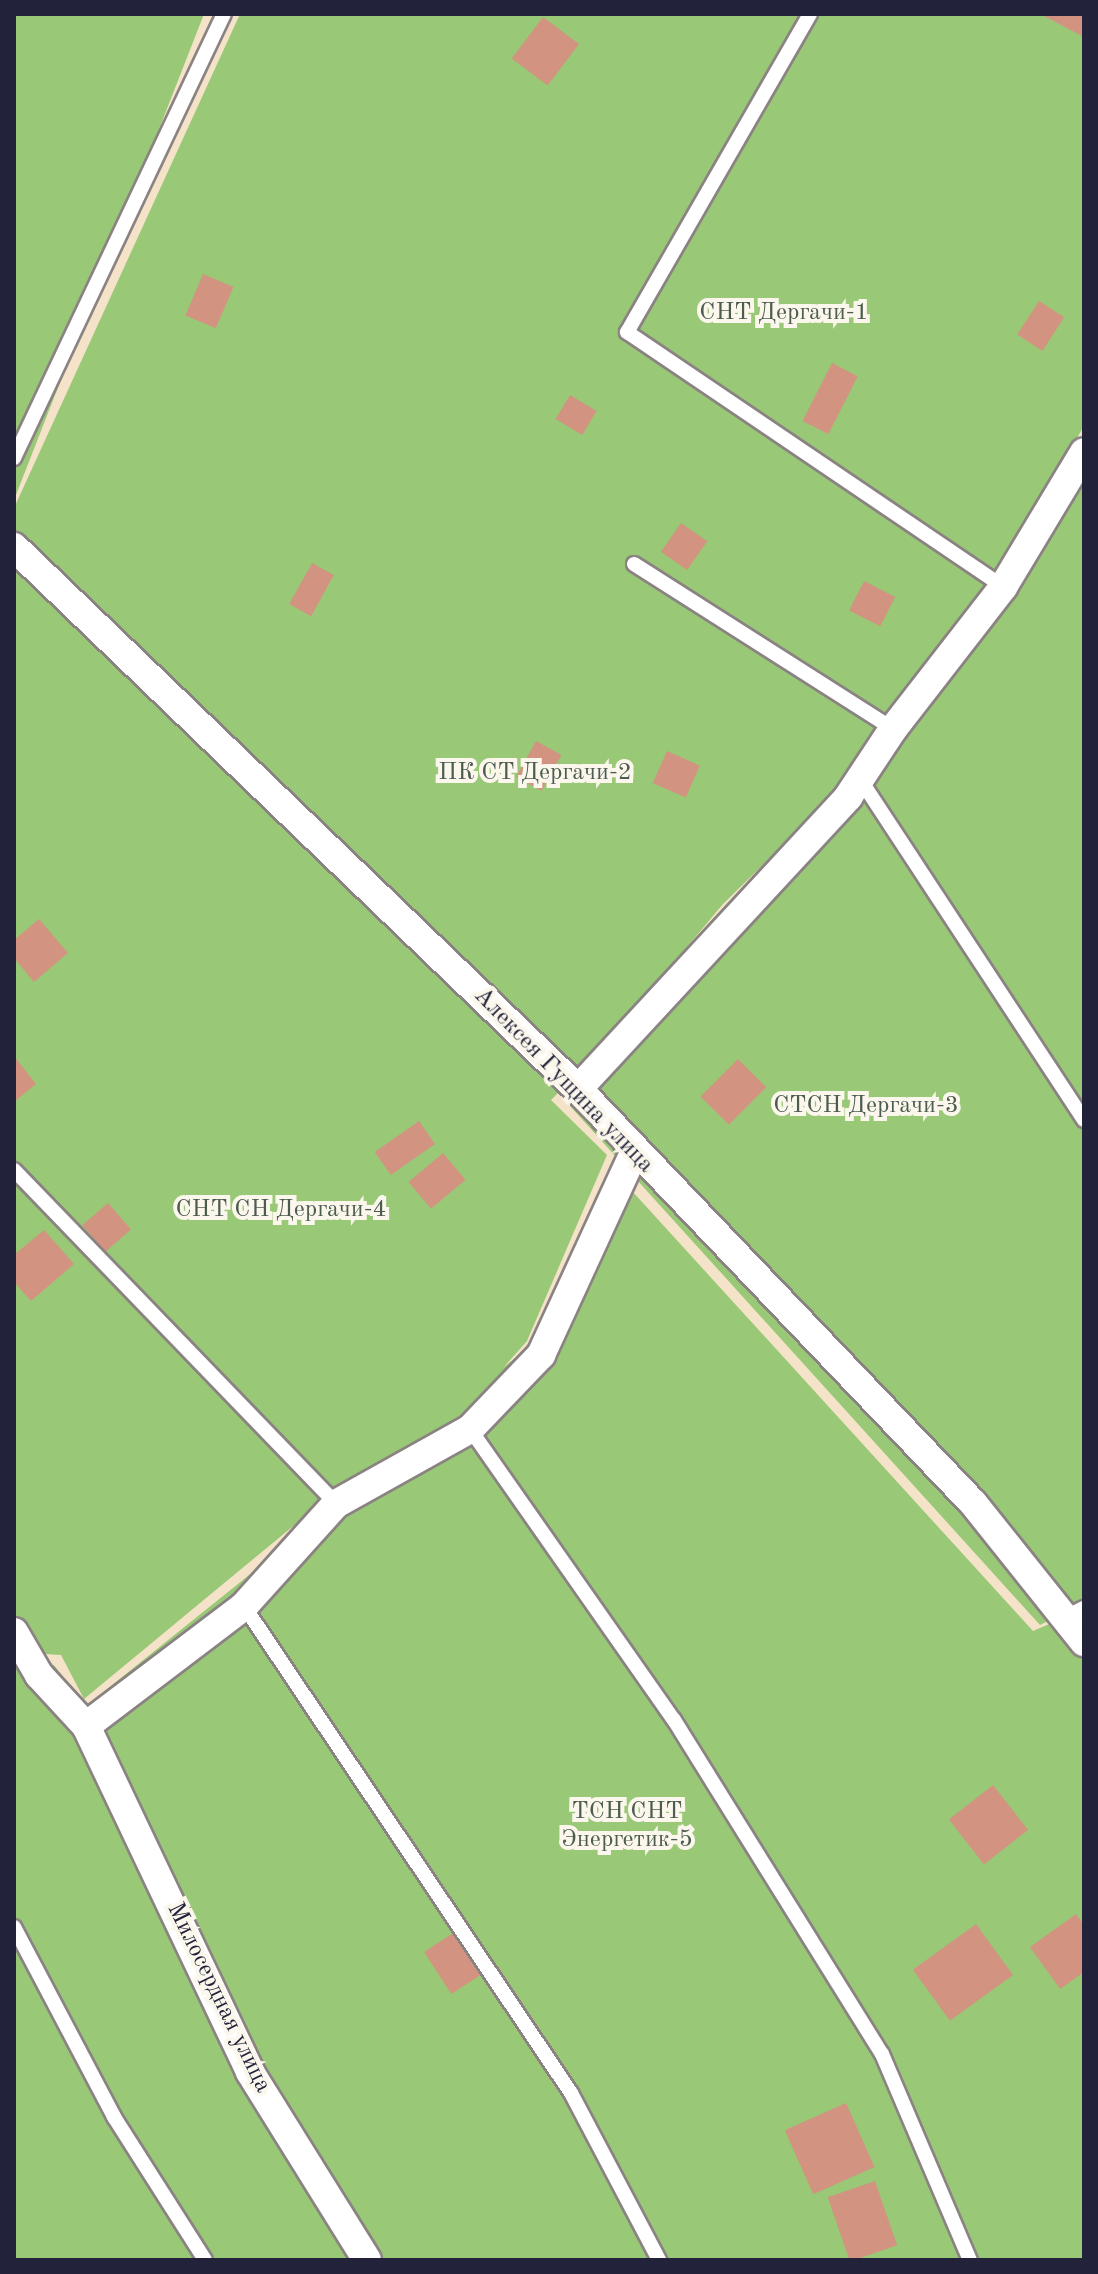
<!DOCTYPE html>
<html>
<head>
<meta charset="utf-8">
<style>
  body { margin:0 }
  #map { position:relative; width:1098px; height:2274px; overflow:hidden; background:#f4e3c8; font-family:"Old Standard TT",serif }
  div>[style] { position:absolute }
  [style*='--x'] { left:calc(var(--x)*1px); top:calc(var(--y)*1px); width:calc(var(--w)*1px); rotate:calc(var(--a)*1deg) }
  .green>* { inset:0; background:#99c877 }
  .building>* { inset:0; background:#d29480; transform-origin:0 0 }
  .roads { filter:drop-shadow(2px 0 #8b8282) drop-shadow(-2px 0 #8b8282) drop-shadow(0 2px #8b8282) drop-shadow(0 -2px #8b8282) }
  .lane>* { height:14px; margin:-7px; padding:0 7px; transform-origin:7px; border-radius:7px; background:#fff }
  .street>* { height:28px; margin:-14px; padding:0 14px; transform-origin:14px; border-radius:14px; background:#fff }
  span { translate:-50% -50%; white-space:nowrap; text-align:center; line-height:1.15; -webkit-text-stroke:8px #fbf7ec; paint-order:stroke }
  .park-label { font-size:24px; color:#4c5c50 }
  .street-label { font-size:24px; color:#22223b }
  .frame { position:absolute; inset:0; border:16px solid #22223b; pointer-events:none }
</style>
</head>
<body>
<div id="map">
  <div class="green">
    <i style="clip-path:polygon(14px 14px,204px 14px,14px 500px)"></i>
    <i style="clip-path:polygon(240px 14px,1084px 14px,1084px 426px,1001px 566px,837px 792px,723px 904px,598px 1053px,551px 1100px,607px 1155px,527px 1341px,504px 1367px,534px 1343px,612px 1169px,1033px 1631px,1084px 1609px,1084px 2260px,14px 2260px,14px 1662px,54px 1665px,86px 1706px,396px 1457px,303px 1518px,84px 1699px,61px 1655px,14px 1652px,14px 508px)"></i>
    <i style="clip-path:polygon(1084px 473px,1084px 1603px,1040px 1625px,570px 1106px,874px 776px)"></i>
  </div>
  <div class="building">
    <i style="clip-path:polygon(1040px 14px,1084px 14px,1084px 31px,1082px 36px)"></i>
    <i style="left:543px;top:17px;width:45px;height:52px;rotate:37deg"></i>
    <i style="left:203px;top:274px;width:33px;height:45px;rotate:23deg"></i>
    <i style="left:1039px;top:301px;width:30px;height:40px;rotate:33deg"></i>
    <i style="left:832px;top:363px;width:29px;height:65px;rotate:27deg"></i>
    <i style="left:570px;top:395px;width:31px;height:28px;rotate:31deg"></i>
    <i style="left:681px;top:523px;width:32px;height:35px;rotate:35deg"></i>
    <i style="left:312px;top:563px;width:25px;height:47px;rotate:29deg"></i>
    <i style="left:864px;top:581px;width:35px;height:33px;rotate:27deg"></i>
    <i style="left:536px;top:741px;width:29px;height:41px;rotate:29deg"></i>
    <i style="left:667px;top:751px;width:36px;height:35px;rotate:24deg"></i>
    <i style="clip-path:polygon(39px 919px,68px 953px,34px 982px,14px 958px,14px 940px)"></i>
    <i style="clip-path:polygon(14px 1056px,36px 1084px,14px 1102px)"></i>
    <i style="left:738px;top:1059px;width:40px;height:53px;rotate:45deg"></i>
    <i style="left:419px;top:1121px;width:28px;height:54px;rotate:55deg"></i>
    <i style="left:443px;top:1153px;width:35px;height:45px;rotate:50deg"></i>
    <i style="left:108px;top:1203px;width:35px;height:34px;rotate:49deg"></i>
    <i style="clip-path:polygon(44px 1230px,74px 1264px,31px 1301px,14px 1282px,14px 1255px)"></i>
    <i style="left:993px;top:1785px;width:57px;height:56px;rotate:52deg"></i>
    <i style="clip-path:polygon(1076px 1914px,1084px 1925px,1084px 1972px,1060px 1989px,1030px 1947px)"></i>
    <i style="left:976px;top:1924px;width:63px;height:78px;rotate:54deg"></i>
    <i style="left:461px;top:1928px;width:50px;height:44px;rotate:57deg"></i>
    <i style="left:846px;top:2103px;width:70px;height:67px;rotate:66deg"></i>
    <i style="left:875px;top:2181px;width:68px;height:50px;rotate:71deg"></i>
  </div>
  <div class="roads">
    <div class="lane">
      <i style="--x:810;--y:14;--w:367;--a:119.9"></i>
      <i style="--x:627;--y:332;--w:454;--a:34.1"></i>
      <i style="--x:14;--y:458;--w:491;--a:-64.7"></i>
      <i style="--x:634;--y:564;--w:307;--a:32.5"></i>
      <i style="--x:860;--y:779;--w:408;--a:56.7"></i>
      <i style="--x:14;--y:1170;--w:464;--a:46"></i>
      <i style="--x:470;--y:1429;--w:355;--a:55"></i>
      <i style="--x:674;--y:1720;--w:393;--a:58.1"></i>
      <i style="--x:882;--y:2054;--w:224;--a:66.9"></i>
      <i style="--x:244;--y:1606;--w:587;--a:56.12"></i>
      <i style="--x:571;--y:2093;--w:189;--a:62.2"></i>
      <i style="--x:1064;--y:1618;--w:22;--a:-27"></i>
      <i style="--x:14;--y:1927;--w:215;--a:62.2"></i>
      <i style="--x:114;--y:2117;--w:169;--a:57.5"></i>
    </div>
    <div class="street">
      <i style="--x:14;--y:547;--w:782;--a:43.86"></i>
      <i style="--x:578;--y:1089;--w:572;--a:46.35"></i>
      <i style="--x:973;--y:1503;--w:178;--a:51.4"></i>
      <i style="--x:578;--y:1089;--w:398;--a:-47.2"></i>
      <i style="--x:848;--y:797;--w:82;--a:-56.5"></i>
      <i style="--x:893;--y:729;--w:180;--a:-52.2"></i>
      <i style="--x:1003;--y:587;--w:157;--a:-59"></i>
      <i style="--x:14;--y:1632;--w:50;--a:59.8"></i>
      <i style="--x:39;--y:1675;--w:69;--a:47.3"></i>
      <i style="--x:86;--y:1726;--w:198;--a:-37.2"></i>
      <i style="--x:244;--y:1606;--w:137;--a:-48"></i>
      <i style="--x:336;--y:1504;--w:154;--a:-29.2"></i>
      <i style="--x:470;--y:1429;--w:103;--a:-46.2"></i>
      <i style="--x:541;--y:1355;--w:222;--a:-65.3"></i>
      <i style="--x:86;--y:1726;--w:383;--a:64.6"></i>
      <i style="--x:250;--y:2072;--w:221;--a:58.1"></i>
    </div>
  </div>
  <div class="park-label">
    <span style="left:784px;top:314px">СНТ Дергачи-1</span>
    <span style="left:535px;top:774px">ПК СТ Дергачи-2</span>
    <span style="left:866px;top:1107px">СТСН Дергачи-3</span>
    <span style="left:281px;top:1211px">СНТ СН Дергачи-4</span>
    <span style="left:627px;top:1827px">ТСН СНТ<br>Энергетик-5</span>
  </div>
  <div class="street-label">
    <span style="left:563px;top:1081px;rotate:46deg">Алексея Гущина улица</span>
    <span style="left:218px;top:1998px;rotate:64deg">Милосердная улица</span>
  </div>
  <div class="frame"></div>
</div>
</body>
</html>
